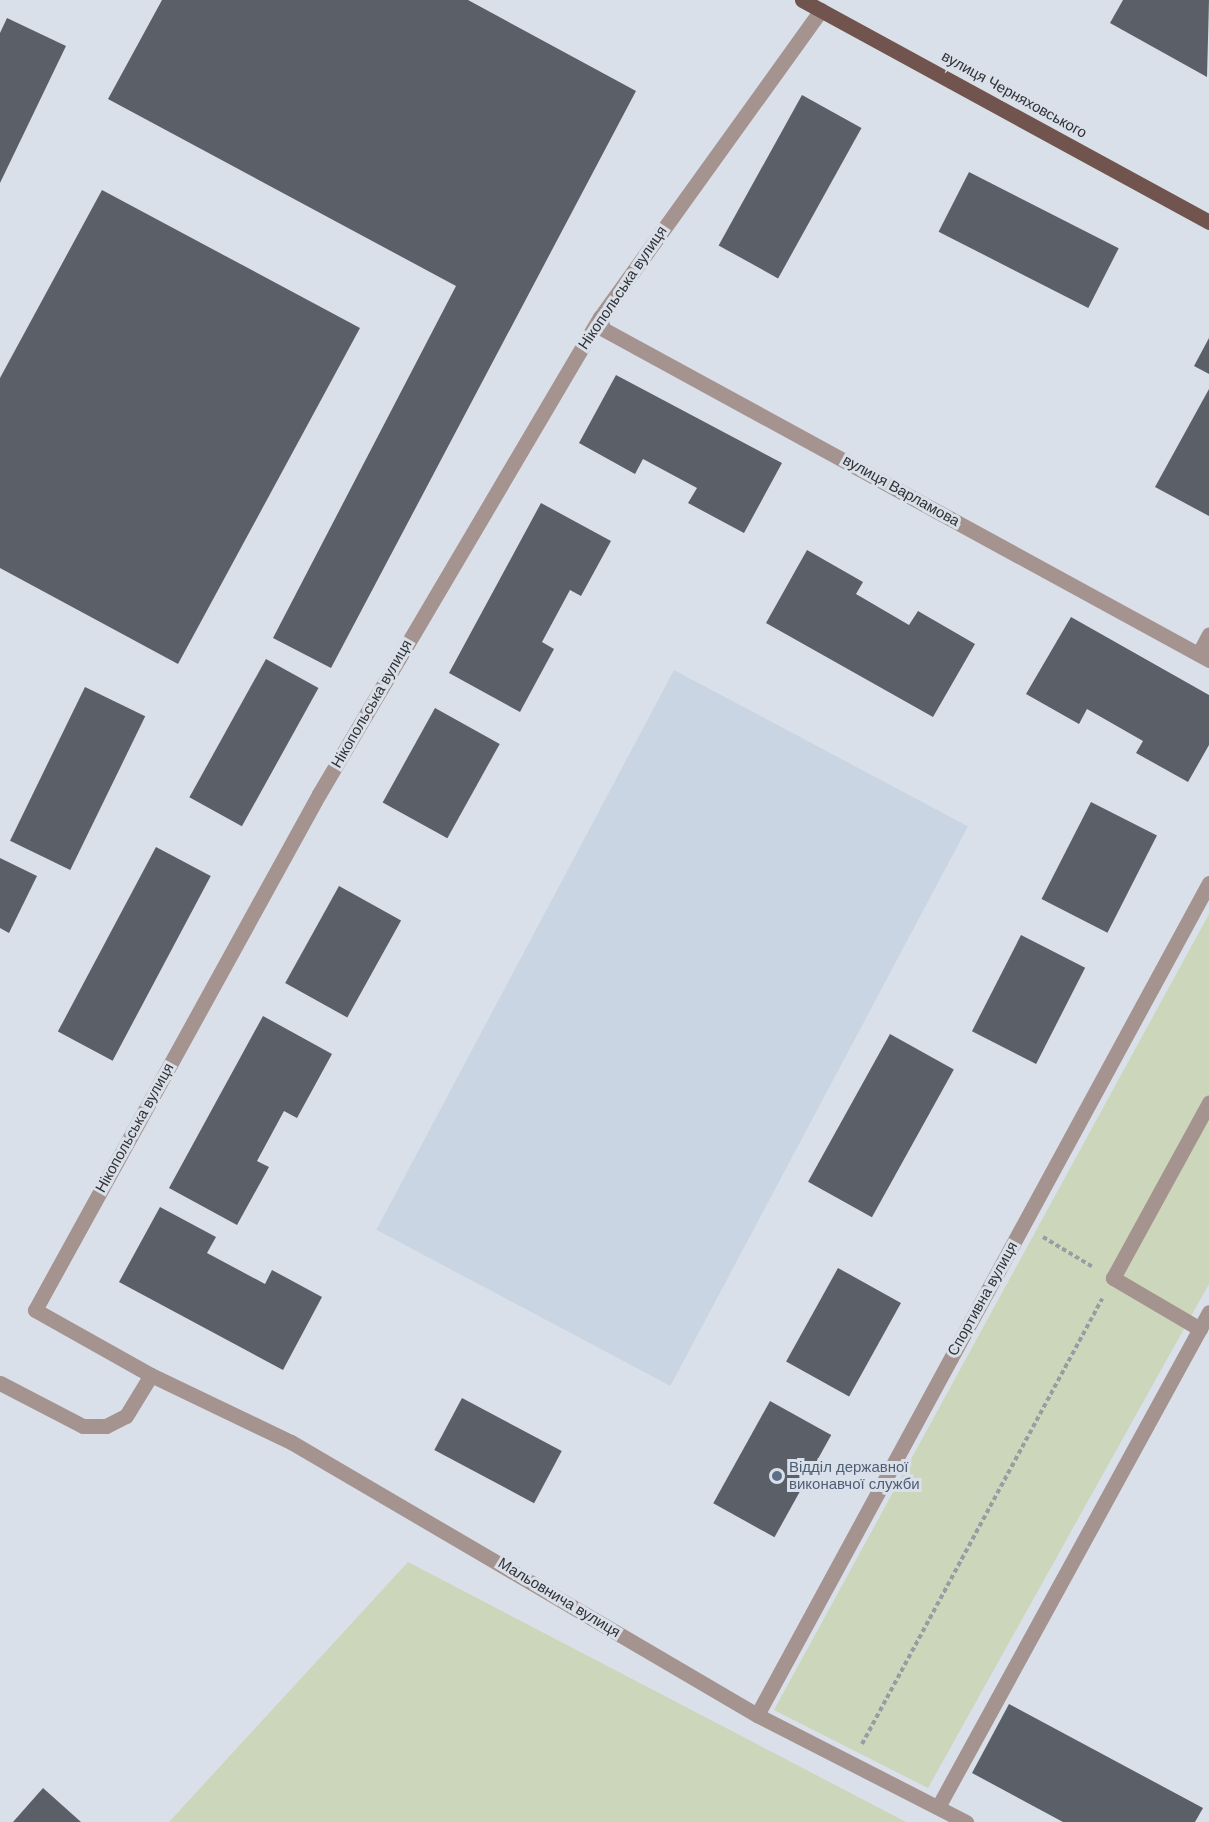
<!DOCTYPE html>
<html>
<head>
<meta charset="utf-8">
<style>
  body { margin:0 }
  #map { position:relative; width:1209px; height:1822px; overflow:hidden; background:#dae0e9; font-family:"DM Sans",sans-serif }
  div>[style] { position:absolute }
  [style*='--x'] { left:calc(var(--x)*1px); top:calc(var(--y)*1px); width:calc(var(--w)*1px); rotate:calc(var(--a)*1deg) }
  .built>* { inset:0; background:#cad5e4; transform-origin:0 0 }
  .green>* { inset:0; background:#cbd6ba }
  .building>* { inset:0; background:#5b6068; transform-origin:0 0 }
  .path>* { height:4px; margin-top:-2px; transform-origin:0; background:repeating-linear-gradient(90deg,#989ca3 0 4.5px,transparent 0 7.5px) }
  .minor>* { height:15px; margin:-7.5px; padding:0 7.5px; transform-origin:7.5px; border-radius:7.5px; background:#a4938f }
  .major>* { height:15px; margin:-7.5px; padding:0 7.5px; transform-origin:7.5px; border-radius:7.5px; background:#70544d }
  .dots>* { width:16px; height:16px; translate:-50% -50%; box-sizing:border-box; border:3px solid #dae0e9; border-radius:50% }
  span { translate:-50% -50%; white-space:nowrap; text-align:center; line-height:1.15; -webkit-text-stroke:6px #dae0e9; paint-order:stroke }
  .street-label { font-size:15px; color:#313337 }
  .service-label { font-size:15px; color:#4e5e75 }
  .left { translate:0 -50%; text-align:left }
</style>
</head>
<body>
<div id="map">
  <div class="built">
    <i style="left:674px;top:670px;width:333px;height:634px;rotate:28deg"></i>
  </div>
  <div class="green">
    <i style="clip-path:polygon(1209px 914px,1209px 1284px,928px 1788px,774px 1710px)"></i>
    <i style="clip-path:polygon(408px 1562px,906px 1822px,169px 1822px)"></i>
  </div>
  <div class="building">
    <i style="clip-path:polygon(162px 0,468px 0,636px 91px,331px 668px,273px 638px,456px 286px,108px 99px)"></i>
    <i style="clip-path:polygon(1123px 0,1209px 0,1207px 77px,1110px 23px)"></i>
    <i style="clip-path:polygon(7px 18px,66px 46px,0 183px,0 33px)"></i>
    <i style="left:802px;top:95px;width:68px;height:172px;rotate:29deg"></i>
    <i style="left:969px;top:172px;width:168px;height:67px;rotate:27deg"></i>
    <i style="clip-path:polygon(102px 190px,360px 328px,178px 664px,0 568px,0 378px)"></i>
    <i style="clip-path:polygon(1209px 338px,1209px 374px,1194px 366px)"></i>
    <i style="clip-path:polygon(616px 375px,782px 463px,744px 533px,688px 503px,697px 488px,643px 459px,635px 474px,579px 443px)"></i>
    <i style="clip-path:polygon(1209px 389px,1209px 516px,1155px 487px)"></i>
    <i style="clip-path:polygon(541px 503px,611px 541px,581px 596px,570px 590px,542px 642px,554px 649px,520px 712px,449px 673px)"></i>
    <i style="clip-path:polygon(807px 550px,863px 582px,856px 594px,909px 625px,918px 611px,975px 644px,933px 717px,766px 623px)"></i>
    <i style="clip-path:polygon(1071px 617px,1209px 695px,1209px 745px,1188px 782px,1136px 753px,1143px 741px,1087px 709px,1079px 724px,1026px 694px)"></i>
    <i style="left:266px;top:659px;width:60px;height:158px;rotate:29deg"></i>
    <i style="left:85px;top:687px;width:67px;height:171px;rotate:26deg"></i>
    <i style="left:435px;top:708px;width:74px;height:108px;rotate:29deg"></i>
    <i style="left:1091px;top:802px;width:74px;height:109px;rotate:27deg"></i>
    <i style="left:156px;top:847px;width:62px;height:209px;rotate:28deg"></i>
    <i style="clip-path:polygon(0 858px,37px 876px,9px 933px,0 928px)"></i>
    <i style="left:339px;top:886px;width:71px;height:111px;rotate:29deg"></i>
    <i style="left:1021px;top:935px;width:72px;height:108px;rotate:27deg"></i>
    <i style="clip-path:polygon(263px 1016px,332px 1054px,297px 1118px,284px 1111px,257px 1161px,269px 1167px,237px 1225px,169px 1188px)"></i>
    <i style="left:890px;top:1034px;width:73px;height:169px;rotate:29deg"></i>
    <i style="clip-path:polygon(160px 1207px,216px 1237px,207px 1253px,265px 1284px,272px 1270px,322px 1297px,283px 1370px,119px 1282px)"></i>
    <i style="left:838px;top:1268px;width:72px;height:107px;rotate:29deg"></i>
    <i style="left:462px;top:1398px;width:113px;height:59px;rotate:28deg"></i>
    <i style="left:770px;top:1401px;width:70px;height:117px;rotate:29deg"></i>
    <i style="clip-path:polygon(1009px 1704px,1203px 1808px,1195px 1822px,1063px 1822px,972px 1773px)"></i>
    <i style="clip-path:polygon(43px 1788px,81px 1822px,13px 1822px)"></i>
  </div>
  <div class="path">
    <i style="--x:1043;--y:1237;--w:58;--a:31"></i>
    <i style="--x:862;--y:1744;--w:506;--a:-61.66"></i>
  </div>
  <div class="minor">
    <i style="--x:821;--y:10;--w:378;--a:125.7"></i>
    <i style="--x:600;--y:317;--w:554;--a:120.5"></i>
    <i style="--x:319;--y:794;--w:589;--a:118.83"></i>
    <i style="--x:35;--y:1310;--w:133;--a:29.3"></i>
    <i style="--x:151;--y:1375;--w:155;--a:25.6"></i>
    <i style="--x:291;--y:1442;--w:540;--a:30.36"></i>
    <i style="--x:757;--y:1715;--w:235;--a:27.1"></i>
    <i style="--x:600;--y:317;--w:12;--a:76"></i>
    <i style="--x:603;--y:329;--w:691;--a:28.64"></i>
    <i style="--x:1199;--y:653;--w:21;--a:-62"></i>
    <i style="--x:1200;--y:1329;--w:101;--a:-149.6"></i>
    <i style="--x:1113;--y:1278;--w:200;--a:-61.3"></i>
    <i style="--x:0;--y:1383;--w:93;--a:27.4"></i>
    <i style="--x:83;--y:1426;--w:23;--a:0"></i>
    <i style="--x:106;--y:1426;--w:22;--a:-27"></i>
    <i style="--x:126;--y:1416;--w:48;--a:-58.6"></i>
    <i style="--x:757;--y:1715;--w:947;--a:-61.49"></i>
    <i style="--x:938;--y:1807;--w:564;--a:-61.3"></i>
  </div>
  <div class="major">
    <i style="--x:802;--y:0;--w:464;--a:28.6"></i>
  </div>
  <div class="dots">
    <i style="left:777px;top:1476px;background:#5c6f8a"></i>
  </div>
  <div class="street-label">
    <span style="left:1014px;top:95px;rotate:29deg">вулиця Черняховського</span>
    <span style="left:623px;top:288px;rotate:-56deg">Нікопольська вулиця</span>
    <span style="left:901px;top:491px;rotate:29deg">вулиця Варламова</span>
    <span style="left:372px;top:704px;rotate:-60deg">Нікопольська вулиця</span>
    <span style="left:135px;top:1128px;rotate:-61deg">Нікопольська вулиця</span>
    <span style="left:983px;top:1299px;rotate:-61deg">Спортивна вулиця</span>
    <span style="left:559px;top:1598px;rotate:31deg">Мальовнича вулиця</span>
  </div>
  <div class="service-label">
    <span class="left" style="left:789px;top:1476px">Відділ державної<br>виконавчої служби</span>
  </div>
</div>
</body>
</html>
